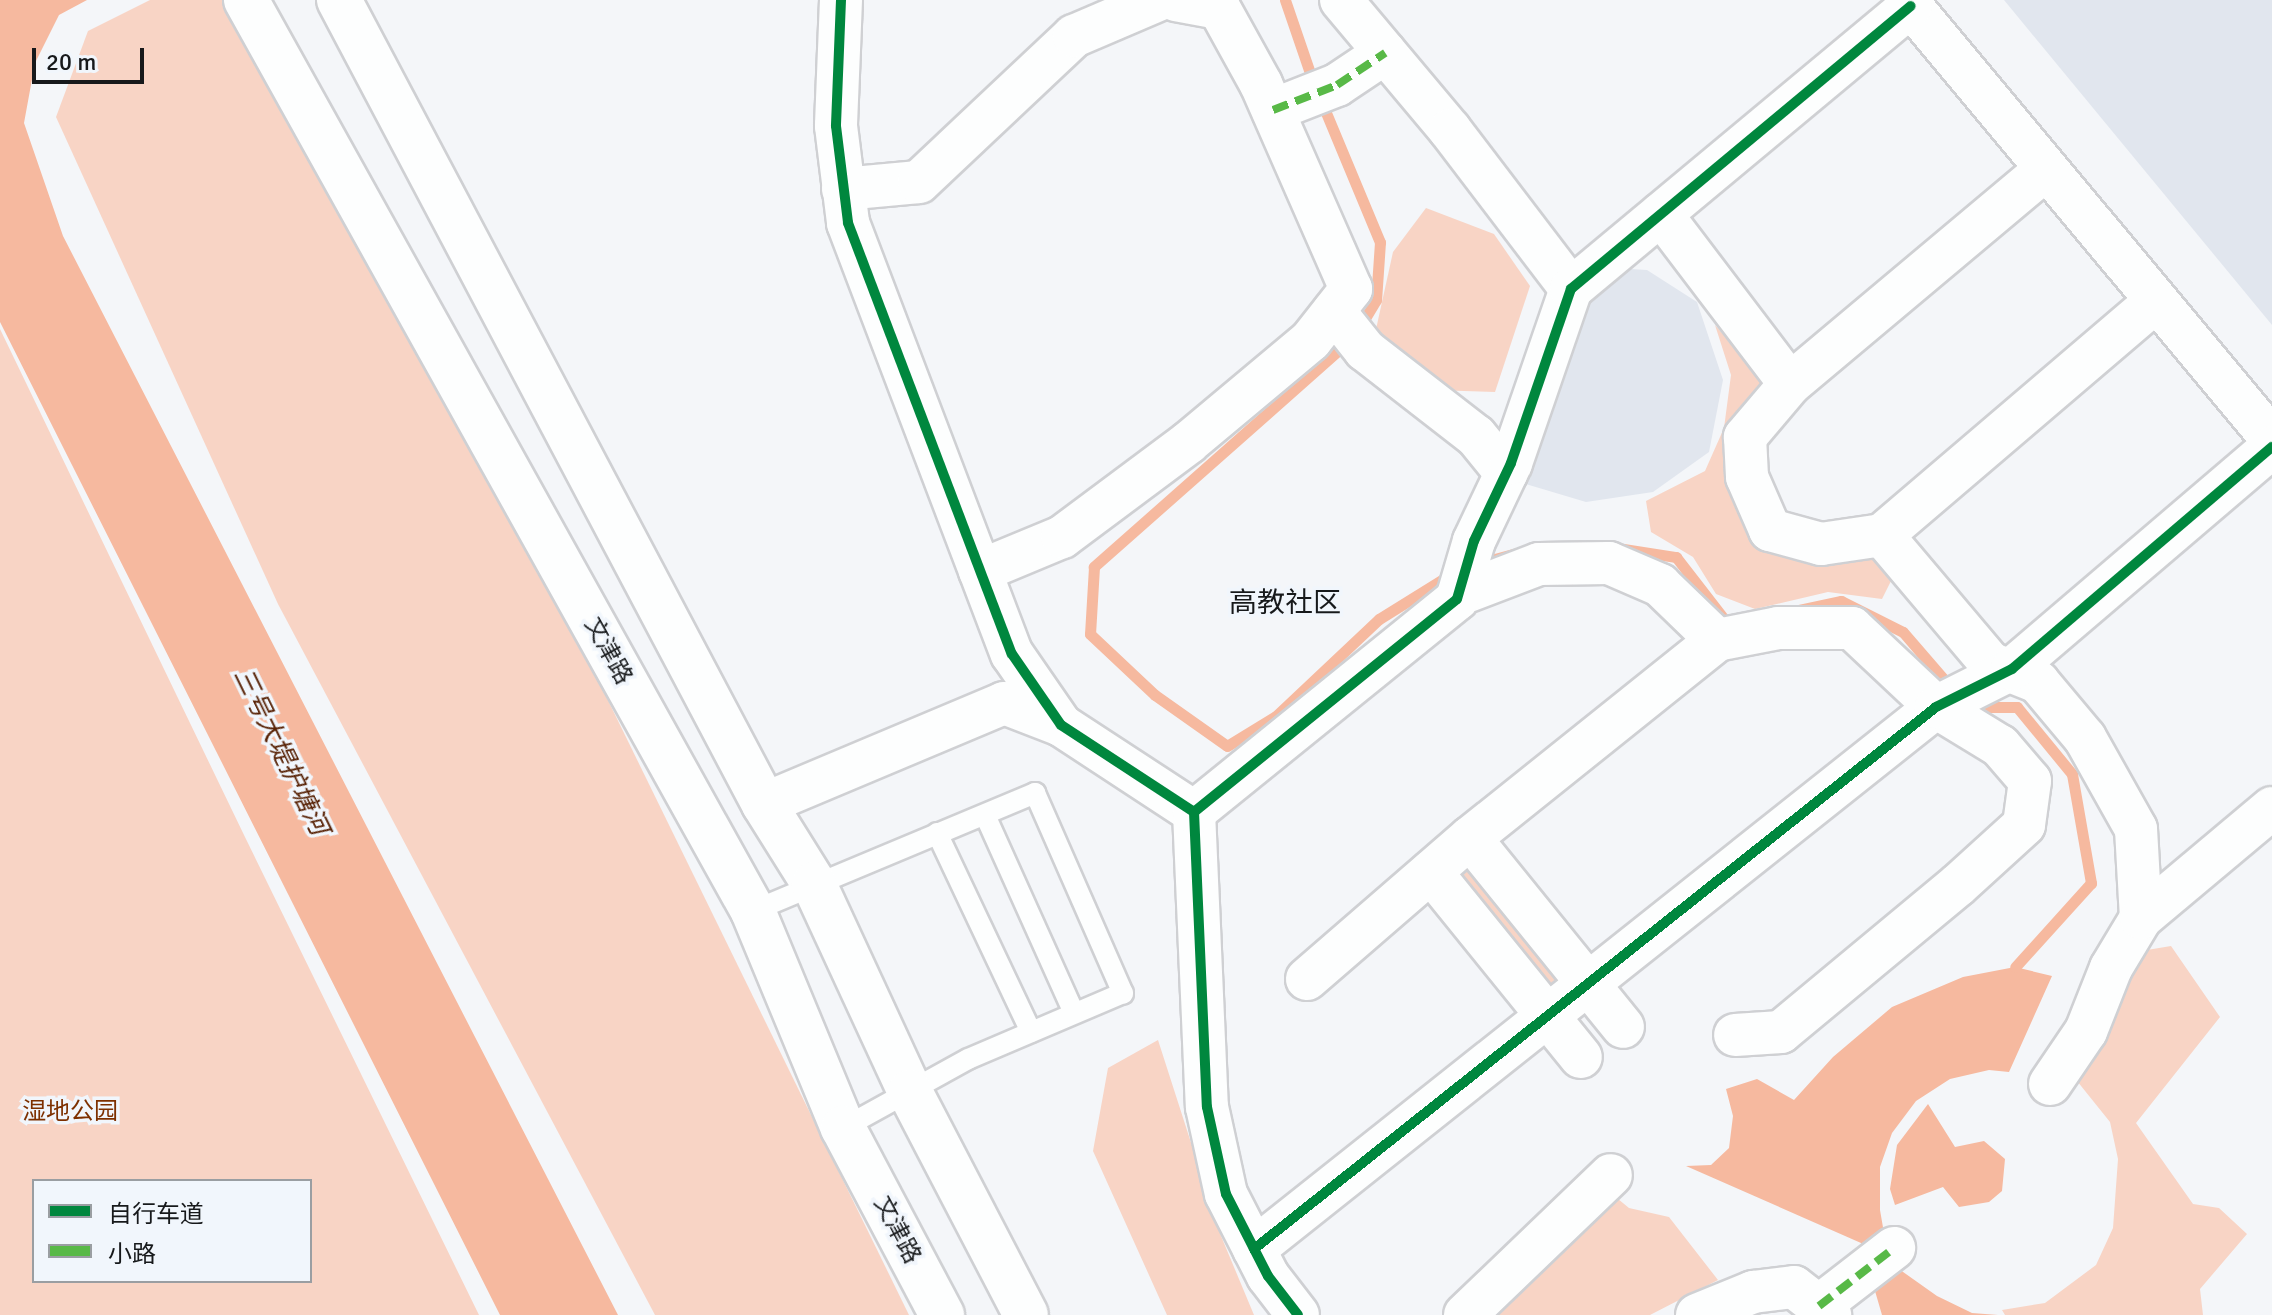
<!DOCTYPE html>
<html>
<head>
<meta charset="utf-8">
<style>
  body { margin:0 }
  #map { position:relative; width:2272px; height:1315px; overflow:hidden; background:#f4f6f9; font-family:Signika,"Noto Sans SC",sans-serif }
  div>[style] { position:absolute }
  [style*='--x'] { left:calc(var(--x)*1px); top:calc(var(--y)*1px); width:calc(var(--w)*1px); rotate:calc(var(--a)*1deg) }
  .built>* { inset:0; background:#e1e6ee }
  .green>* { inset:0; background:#f8d4c5; transform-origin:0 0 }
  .water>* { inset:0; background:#f6b99f }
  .stream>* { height:11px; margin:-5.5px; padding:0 5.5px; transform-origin:5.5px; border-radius:5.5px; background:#f6b99f }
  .roads { filter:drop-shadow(2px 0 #cfd0d3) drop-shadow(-2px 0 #cfd0d3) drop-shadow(0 2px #cfd0d3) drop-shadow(0 -2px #cfd0d3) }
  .lane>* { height:20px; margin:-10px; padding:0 10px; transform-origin:10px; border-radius:10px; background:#fdfefe }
  .street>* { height:42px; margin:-21px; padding:0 21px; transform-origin:21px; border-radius:21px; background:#fdfefe }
  .primary>* { height:44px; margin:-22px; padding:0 22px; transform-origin:22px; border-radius:22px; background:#fdfefe }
  .quiet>* { height:8px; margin-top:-4px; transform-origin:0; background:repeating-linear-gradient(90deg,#58b947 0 16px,transparent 0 24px) }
  .cycleway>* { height:10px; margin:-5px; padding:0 5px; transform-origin:5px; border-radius:5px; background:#00873e }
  span { translate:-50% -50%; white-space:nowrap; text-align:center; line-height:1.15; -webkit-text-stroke:7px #f1f6fc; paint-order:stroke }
  .street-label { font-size:24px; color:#17191b }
  .park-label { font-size:24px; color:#7d3000 }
  .water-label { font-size:26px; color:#572104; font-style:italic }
  .quarter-label { font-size:28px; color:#17191b }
  .legend { position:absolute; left:32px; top:1179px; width:280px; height:104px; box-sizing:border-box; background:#f1f6fc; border:2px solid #9a9ea2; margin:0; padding:10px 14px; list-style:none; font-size:24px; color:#17191b }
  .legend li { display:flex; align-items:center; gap:16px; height:40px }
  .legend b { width:40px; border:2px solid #9a9ea2 }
  .scale { position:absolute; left:32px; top:48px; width:112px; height:36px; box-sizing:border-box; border:4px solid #17191b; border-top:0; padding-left:10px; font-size:24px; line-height:28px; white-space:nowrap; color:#17191b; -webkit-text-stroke:6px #f1f6fc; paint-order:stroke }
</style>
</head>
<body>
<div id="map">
  <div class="built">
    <i style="clip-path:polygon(2004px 0,2272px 0,2272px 325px)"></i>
    <i style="clip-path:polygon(1597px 267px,1647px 270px,1697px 302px,1723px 380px,1709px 452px,1653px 492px,1586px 502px,1522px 483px)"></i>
  </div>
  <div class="green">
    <i style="clip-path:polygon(150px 0,265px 0,909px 1315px,655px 1315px,278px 604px,56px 117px,88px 31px)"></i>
    <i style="clip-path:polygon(1426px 208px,1494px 234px,1530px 286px,1495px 392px,1433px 390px,1371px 352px,1393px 252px)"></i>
    <i style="clip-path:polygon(1715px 325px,1755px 371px,1783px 419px,1761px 448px,1771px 505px,1809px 528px,1877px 549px,1893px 577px,1882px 599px,1828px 592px,1755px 609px,1716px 594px,1693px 557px,1651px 532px,1646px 501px,1705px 471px,1724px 428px,1731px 375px)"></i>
    <i style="clip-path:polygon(evenodd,0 329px,244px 835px,479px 1315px,0 1315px,0 329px,34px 1181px,310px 1181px,310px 1281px,34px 1281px,34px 1181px)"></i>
    <i style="left:1471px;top:858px;width:157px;height:30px;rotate:52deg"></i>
    <i style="clip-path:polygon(2171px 946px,2220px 1017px,2136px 1123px,2193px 1204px,2219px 1208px,2247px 1234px,2200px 1289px,2203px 1315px,2005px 1315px,2002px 1310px,2045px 1303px,2096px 1265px,2113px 1228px,2118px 1159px,2110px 1122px,2069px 1071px,2135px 952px)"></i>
    <i style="clip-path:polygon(1158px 1040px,1221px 1236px,1254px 1315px,1167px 1315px,1093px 1151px,1108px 1068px)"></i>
    <i style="clip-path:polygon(1612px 1194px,1629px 1208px,1669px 1217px,1718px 1280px,1650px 1315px,1486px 1315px)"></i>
  </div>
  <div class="water">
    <i style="clip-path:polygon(0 0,87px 0,59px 15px,35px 63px,24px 123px,63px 236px,618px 1315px,500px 1315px,0 322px)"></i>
    <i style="clip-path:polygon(2015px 967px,2052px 976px,2009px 1072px,1989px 1070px,1950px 1079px,1916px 1101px,1892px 1133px,1880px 1167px,1880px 1210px,1889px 1262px,1937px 1296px,1972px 1313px,1998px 1315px,1882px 1315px,1861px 1243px,1686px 1166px,1711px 1165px,1729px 1148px,1733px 1116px,1726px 1089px,1757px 1079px,1794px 1100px,1833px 1057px,1892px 1007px,1963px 977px)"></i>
    <i style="clip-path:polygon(1928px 1104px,1955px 1147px,1984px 1141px,2005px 1159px,2002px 1191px,1989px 1202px,1959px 1207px,1943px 1187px,1895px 1205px,1890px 1189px,1897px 1145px)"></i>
  </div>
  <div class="stream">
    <i style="--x:1285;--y:0;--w:83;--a:71.1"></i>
    <i style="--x:1312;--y:79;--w:177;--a:67.4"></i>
    <i style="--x:1380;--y:242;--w:58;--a:93.9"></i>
    <i style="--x:1376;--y:300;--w:33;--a:121"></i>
    <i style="--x:1349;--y:341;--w:341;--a:138.5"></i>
    <i style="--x:1094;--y:567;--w:67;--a:93.4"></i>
    <i style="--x:1090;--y:634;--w:89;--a:43.2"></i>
    <i style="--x:1155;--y:695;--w:88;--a:35.3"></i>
    <i style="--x:1227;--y:746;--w:57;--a:-31.5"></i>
    <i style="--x:1276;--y:716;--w:141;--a:-43.3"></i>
    <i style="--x:1379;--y:619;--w:91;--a:-31.9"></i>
    <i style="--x:1617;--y:548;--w:60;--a:8.7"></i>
    <i style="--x:1676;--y:557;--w:83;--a:52.3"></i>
    <i style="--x:1476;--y:564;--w:47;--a:-14.9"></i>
    <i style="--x:1799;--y:610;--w:43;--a:-12.1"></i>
    <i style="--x:1841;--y:601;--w:69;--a:26.6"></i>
    <i style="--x:1903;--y:632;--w:78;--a:49.2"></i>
    <i style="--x:1968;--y:707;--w:49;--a:0"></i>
    <i style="--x:2017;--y:707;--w:87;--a:50.6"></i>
    <i style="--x:2072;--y:774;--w:111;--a:80.1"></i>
    <i style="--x:2091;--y:883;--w:113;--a:132.1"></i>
  </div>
  <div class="roads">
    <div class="lane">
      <i style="--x:985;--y:815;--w:217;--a:65.8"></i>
      <i style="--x:937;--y:833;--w:220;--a:64.7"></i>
      <i style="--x:753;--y:911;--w:306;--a:-22.7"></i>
      <i style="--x:1035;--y:793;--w:219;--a:66.3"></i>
      <i style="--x:1123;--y:993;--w:168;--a:156.9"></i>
      <i style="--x:968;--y:1059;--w:143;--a:151.1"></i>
    </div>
    <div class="street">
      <i style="--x:841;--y:0;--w:126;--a:92.3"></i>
      <i style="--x:836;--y:126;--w:98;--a:82.9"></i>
      <i style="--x:848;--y:223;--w:461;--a:69.2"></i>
      <i style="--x:1012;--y:654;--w:86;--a:55.4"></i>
      <i style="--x:1061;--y:725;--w:159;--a:33.2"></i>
      <i style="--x:1194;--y:812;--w:295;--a:87.5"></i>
      <i style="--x:1207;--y:1107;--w:89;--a:77.7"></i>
      <i style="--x:1226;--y:1194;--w:92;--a:62.9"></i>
      <i style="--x:1268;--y:1276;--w:49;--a:52.4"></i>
      <i style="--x:1341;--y:0;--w:170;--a:50"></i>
      <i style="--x:1450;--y:130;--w:200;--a:52.7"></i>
      <i style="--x:1906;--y:0;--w:572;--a:50.18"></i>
      <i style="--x:1273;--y:110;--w:69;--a:-21.3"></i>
      <i style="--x:1337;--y:85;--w:58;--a:-33.7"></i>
      <i style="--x:843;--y:189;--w:76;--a:-5.3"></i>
      <i style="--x:919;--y:182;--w:213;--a:-43.3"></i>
      <i style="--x:1074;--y:36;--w:91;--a:-23.2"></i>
      <i style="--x:1661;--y:214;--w:213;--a:52.8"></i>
      <i style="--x:1790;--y:384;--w:331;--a:-40"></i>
      <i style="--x:1334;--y:311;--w:50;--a:51.5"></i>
      <i style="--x:1365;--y:350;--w:140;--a:37.8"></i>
      <i style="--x:1476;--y:436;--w:48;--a:51"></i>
      <i style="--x:1790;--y:384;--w:70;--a:130.3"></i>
      <i style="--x:1745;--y:437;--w:40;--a:87.1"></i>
      <i style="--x:1747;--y:477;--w:58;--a:66.5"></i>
      <i style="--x:1770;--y:530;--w:53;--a:15.4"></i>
      <i style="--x:1821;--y:544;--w:62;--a:-8.4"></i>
      <i style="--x:1882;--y:535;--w:360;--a:-40.5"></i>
      <i style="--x:1882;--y:535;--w:167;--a:49.8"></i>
      <i style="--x:1990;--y:663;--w:52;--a:21.6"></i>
      <i style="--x:2038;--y:682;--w:73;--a:50"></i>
      <i style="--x:2085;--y:738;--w:104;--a:60.7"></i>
      <i style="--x:2136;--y:829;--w:89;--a:86.8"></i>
      <i style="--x:2141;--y:918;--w:58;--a:121"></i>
      <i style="--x:2111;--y:968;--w:68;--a:111.6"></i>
      <i style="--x:2086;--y:1031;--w:64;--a:124.2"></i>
      <i style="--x:980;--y:571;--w:89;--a:-22.5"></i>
      <i style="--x:1062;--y:537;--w:157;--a:-36.7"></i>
      <i style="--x:1188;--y:443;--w:160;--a:-39.9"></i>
      <i style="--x:1311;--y:340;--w:65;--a:-51.9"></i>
      <i style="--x:1351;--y:289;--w:224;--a:-113.7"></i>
      <i style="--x:1261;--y:84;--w:87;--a:-118.9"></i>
      <i style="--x:1219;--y:8;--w:44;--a:-169.5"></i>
      <i style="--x:1458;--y:595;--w:87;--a:-20.9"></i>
      <i style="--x:1539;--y:564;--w:70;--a:-0.8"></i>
      <i style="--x:1609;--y:563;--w:56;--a:23.3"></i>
      <i style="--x:1660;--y:585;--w:79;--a:44"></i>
      <i style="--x:1717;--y:640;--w:62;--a:-11.1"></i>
      <i style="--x:1778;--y:628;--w:74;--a:0"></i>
      <i style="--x:1852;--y:628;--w:115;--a:43.2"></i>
      <i style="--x:1936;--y:707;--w:75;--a:31.4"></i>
      <i style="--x:2000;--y:746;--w:46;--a:49.4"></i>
      <i style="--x:2030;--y:781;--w:44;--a:97.8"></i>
      <i style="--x:2024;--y:825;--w:89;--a:137.7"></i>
      <i style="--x:1958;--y:885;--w:230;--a:140.3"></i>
      <i style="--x:1781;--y:1032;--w:46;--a:176.3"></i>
      <i style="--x:764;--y:804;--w:260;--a:-22.8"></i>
      <i style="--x:1004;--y:703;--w:61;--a:21.1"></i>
      <i style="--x:1194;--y:812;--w:338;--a:-39"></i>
      <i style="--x:1457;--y:599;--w:60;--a:-73.7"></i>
      <i style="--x:1474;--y:541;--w:86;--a:-64.6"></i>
      <i style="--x:1511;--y:463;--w:184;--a:-71"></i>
      <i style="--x:1571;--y:289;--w:442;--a:-39.8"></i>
      <i style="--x:1470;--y:838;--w:243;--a:51"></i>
      <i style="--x:1431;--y:872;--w:238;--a:51"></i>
      <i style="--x:2141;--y:918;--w:171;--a:-40"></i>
      <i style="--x:1307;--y:979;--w:216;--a:-40.9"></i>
      <i style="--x:1470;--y:838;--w:317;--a:-38.7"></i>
      <i style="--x:1254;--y:1249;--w:871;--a:-38.47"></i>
      <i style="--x:1936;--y:707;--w:85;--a:-26.6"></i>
      <i style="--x:2012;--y:669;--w:342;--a:-40.5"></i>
      <i style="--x:1819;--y:1306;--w:95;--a:-37.7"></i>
      <i style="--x:1465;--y:1315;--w:202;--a:-43.8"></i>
      <i style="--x:1697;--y:1315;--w:61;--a:-22.3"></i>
      <i style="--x:1753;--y:1292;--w:41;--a:-7"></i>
      <i style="--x:1794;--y:1287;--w:46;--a:37.9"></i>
    </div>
    <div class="primary">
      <i style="--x:246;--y:0;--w:1043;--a:60.9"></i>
      <i style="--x:753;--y:911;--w:235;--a:67.5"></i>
      <i style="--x:843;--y:1128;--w:212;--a:62.1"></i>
      <i style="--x:339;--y:0;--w:909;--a:62.14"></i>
      <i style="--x:764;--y:804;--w:94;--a:58"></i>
      <i style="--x:814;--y:884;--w:229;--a:65.2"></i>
      <i style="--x:910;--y:1092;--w:251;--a:62.5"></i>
    </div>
  </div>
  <div class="quiet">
    <i style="--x:1273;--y:110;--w:69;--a:-21.3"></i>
    <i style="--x:1337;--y:85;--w:58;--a:-33.7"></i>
    <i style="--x:1819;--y:1306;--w:95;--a:-37.7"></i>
  </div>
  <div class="cycleway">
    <i style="--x:841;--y:0;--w:126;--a:92.3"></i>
    <i style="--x:836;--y:126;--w:98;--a:82.9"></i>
    <i style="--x:848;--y:223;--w:461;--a:69.2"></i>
    <i style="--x:1012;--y:654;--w:86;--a:55.4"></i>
    <i style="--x:1061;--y:725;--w:159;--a:33.2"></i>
    <i style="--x:1194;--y:812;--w:295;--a:87.5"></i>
    <i style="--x:1207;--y:1107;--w:89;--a:77.7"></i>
    <i style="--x:1226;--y:1194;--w:92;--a:62.9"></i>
    <i style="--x:1268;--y:1276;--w:49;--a:52.4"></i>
    <i style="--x:1194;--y:812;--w:338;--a:-39"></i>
    <i style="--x:1457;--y:599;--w:60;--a:-73.7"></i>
    <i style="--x:1474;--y:541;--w:86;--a:-64.6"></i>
    <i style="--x:1511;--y:463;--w:184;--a:-71"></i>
    <i style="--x:1571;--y:289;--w:442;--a:-39.8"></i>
    <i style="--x:1254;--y:1249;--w:871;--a:-38.47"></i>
    <i style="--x:1936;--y:707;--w:85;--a:-26.6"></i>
    <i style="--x:2012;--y:669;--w:342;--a:-40.5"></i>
  </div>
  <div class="street-label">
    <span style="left:608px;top:651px;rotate:61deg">文津路</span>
    <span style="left:897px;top:1230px;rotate:62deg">文津路</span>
  </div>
  <div class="park-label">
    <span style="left:70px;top:1112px">湿地公园</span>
  </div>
  <div class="water-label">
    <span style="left:280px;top:752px;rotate:64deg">三号大堤护塘河</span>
  </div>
  <div class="quarter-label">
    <span style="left:1285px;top:603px">高教社区</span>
  </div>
  <ul class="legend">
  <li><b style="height:10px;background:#00873e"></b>自行车道</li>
  <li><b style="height:10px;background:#58b947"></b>小路</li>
  </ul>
  <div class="scale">20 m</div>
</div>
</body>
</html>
